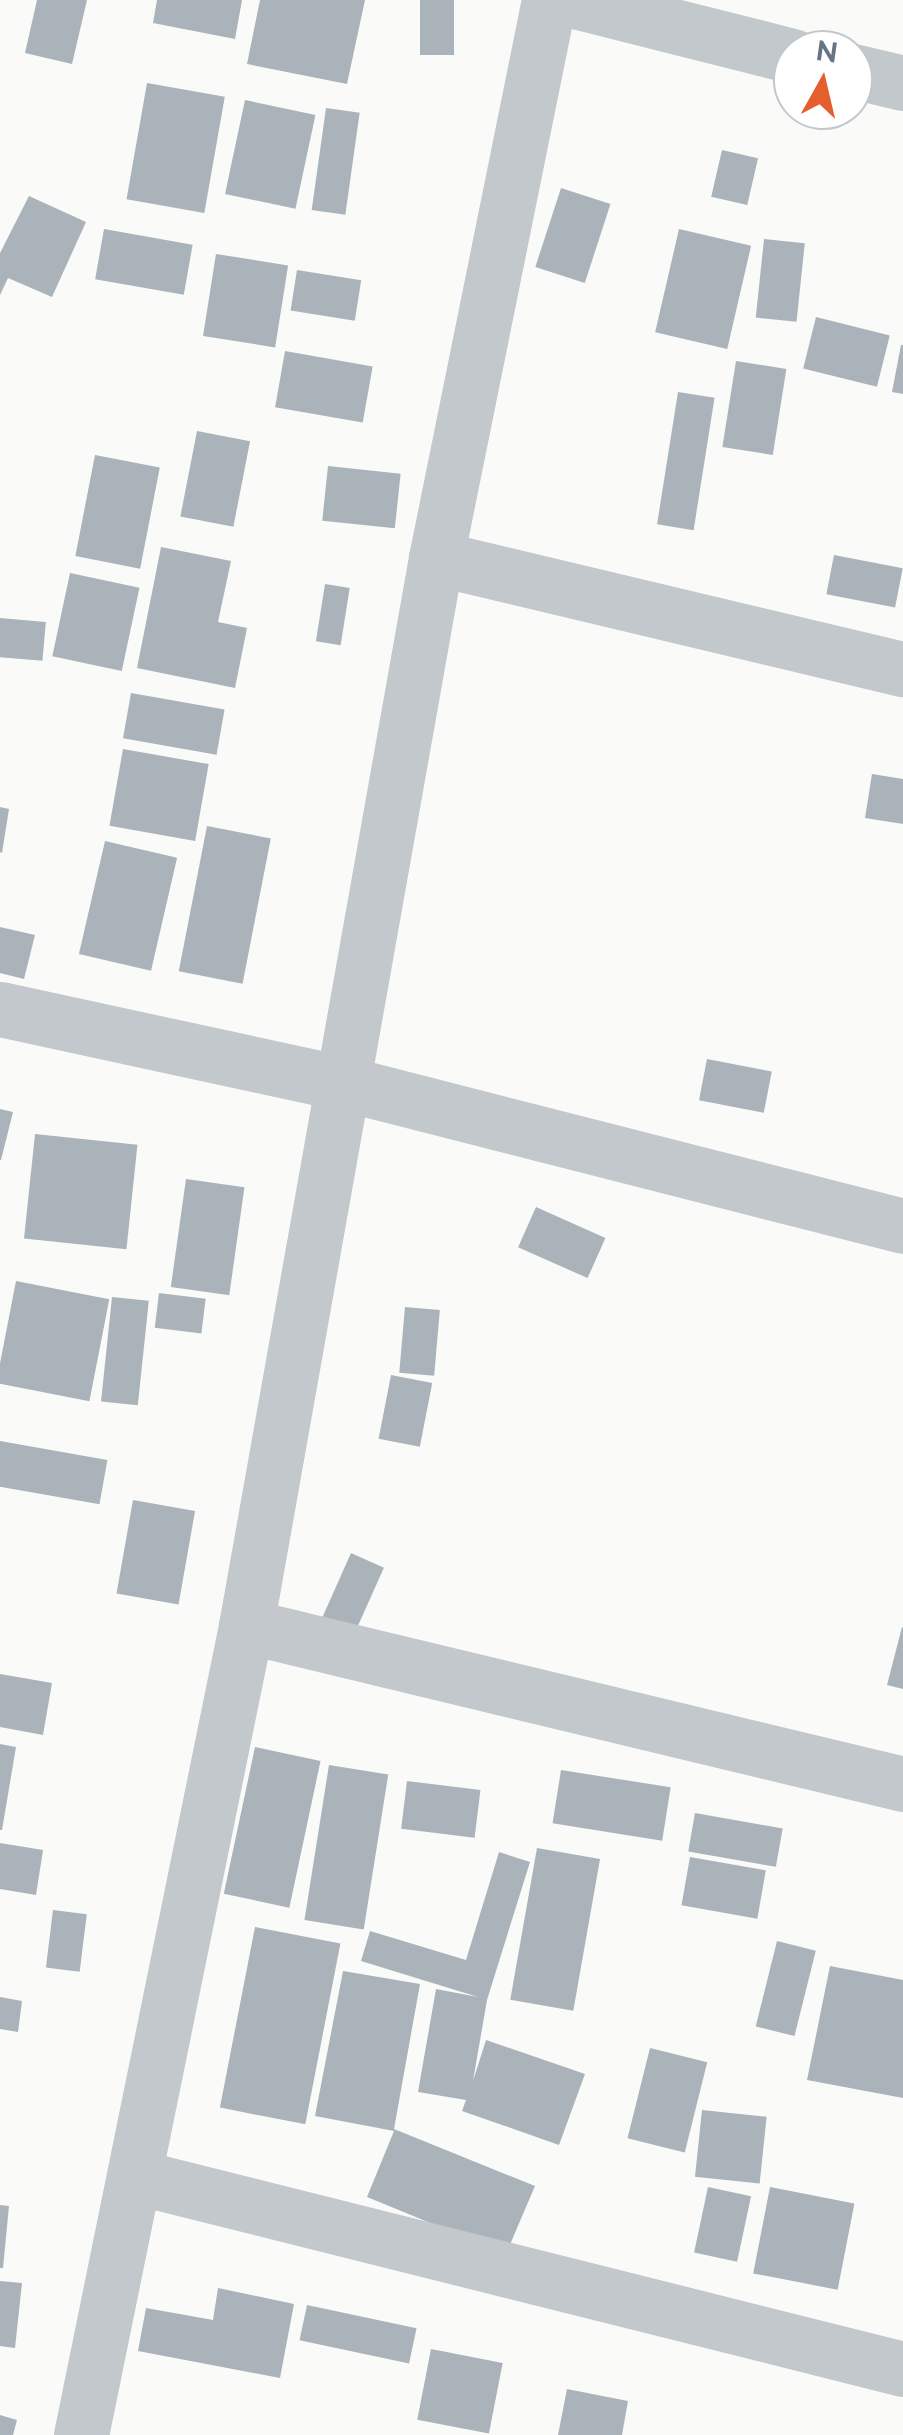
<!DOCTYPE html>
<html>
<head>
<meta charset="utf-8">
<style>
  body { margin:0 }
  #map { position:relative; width:903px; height:2435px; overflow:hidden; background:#fafaf8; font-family:Raleway,sans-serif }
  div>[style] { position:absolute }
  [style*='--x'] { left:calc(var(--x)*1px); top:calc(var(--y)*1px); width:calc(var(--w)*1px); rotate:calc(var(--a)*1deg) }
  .building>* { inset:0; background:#aab3b9; transform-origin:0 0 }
  .street>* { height:55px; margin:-27.5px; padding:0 27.5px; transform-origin:27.5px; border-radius:27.5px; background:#c3c8cc }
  span { translate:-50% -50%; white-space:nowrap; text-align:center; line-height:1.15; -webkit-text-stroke:10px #fff; paint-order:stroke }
  .north { position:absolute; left:773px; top:30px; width:100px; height:100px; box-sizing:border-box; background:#fff; border:2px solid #c1c8cd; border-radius:50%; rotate:8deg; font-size:28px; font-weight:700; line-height:40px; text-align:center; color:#657583 }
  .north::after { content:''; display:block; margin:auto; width:35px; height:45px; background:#e55e2d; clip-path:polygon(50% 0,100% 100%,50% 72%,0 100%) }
</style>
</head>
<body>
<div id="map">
  <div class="building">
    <i style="clip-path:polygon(37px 0,87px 0,72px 64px,25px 53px)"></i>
    <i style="clip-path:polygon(157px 0,242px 0,235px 39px,153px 23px)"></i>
    <i style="clip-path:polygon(260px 0,365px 0,347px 84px,247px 64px)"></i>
    <i style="left:420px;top:0;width:34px;height:55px"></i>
    <i style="left:147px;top:83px;width:79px;height:118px;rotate:10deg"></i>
    <i style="left:245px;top:100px;width:72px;height:96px;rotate:12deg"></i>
    <i style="left:326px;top:108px;width:34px;height:103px;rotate:8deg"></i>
    <i style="left:722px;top:150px;width:37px;height:48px;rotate:13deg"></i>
    <i style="left:561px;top:188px;width:52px;height:83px;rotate:18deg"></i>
    <i style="clip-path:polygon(29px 196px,86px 222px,52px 297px,8px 278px,0 295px,0 253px)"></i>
    <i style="left:104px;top:229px;width:90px;height:51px;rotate:10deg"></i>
    <i style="left:679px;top:229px;width:74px;height:106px;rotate:13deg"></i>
    <i style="left:764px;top:239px;width:41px;height:79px;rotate:6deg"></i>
    <i style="left:216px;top:254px;width:73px;height:83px;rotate:9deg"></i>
    <i style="left:297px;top:270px;width:65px;height:41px;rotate:9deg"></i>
    <i style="left:816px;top:317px;width:76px;height:53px;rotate:14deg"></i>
    <i style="clip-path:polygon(901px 345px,903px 345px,903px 394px,892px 392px)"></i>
    <i style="left:285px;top:351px;width:89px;height:57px;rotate:10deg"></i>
    <i style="left:736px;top:361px;width:51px;height:87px;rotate:9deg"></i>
    <i style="left:678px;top:392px;width:37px;height:134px;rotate:9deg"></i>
    <i style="left:197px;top:431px;width:54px;height:87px;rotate:11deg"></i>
    <i style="left:95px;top:455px;width:66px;height:103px;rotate:11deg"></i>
    <i style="left:328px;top:466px;width:73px;height:55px;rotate:6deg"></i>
    <i style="clip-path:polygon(161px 547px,231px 561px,218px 622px,247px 628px,235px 688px,137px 668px)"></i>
    <i style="left:834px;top:555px;width:70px;height:40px;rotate:11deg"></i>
    <i style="left:70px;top:573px;width:71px;height:85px;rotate:12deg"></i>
    <i style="left:325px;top:584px;width:25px;height:58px;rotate:9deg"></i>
    <i style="left:0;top:618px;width:46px;height:39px;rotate:5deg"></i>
    <i style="left:131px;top:693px;width:95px;height:46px;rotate:10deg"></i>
    <i style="left:123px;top:749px;width:87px;height:78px;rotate:10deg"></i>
    <i style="clip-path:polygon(872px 774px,903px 779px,903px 824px,865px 818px)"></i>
    <i style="clip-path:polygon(0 807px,9px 809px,2px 853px,0 852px)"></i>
    <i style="left:207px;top:826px;width:65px;height:148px;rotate:11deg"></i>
    <i style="left:105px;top:841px;width:74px;height:116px;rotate:13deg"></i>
    <i style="clip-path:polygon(0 927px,35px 935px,24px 979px,0 973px)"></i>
    <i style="left:707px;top:1059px;width:66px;height:42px;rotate:11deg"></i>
    <i style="clip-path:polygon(0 1109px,13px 1112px,1px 1160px,0 1160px)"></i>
    <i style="left:35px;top:1134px;width:103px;height:105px;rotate:6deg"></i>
    <i style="left:186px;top:1179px;width:59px;height:109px;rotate:8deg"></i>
    <i style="left:536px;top:1207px;width:76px;height:44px;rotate:24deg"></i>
    <i style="left:16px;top:1281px;width:95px;height:104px;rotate:11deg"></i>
    <i style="left:159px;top:1293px;width:47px;height:35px;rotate:7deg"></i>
    <i style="left:112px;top:1297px;width:37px;height:105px;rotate:6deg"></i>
    <i style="left:405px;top:1307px;width:35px;height:66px;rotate:5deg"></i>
    <i style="left:391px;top:1375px;width:42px;height:65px;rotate:11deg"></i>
    <i style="left:0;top:1441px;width:109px;height:45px;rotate:10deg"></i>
    <i style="left:133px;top:1500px;width:63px;height:95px;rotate:10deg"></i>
    <i style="left:351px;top:1553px;width:36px;height:73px;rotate:24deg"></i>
    <i style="clip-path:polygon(902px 1627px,903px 1628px,903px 1689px,887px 1685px)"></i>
    <i style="clip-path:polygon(0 1674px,52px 1683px,43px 1735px,0 1727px)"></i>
    <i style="clip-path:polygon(0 1744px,16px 1747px,2px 1830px,0 1830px)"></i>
    <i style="left:255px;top:1747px;width:67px;height:150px;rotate:12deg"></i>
    <i style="left:329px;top:1765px;width:60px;height:157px;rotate:9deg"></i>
    <i style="left:561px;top:1770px;width:111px;height:54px;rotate:9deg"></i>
    <i style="left:407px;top:1781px;width:74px;height:48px;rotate:7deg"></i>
    <i style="left:695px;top:1813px;width:89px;height:39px;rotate:10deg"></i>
    <i style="clip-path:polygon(0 1843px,43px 1850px,36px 1895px,0 1889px)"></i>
    <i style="left:537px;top:1848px;width:64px;height:154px;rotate:10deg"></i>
    <i style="clip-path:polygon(499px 1852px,530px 1862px,487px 2000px,473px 2081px,486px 2040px,585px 2074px,559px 2145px,462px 2111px,466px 2100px,418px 2092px,436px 1989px,478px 1997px,361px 1961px,370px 1931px,466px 1960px)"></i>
    <i style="left:690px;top:1857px;width:77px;height:49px;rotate:10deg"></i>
    <i style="left:53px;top:1910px;width:34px;height:58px;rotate:7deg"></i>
    <i style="left:255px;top:1927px;width:87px;height:184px;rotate:11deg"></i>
    <i style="left:777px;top:1941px;width:40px;height:88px;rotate:14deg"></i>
    <i style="clip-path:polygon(830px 1966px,903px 1980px,903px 2098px,807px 2080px)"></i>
    <i style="clip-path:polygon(343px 1971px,420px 1984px,394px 2129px,535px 2186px,506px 2254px,367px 2197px,394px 2131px,315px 2116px)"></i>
    <i style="clip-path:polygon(0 1997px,22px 2001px,18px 2032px,0 2029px)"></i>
    <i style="left:650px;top:2048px;width:59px;height:93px;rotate:14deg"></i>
    <i style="left:702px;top:2110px;width:65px;height:67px;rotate:6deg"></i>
    <i style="left:708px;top:2187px;width:44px;height:67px;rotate:12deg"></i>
    <i style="left:770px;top:2187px;width:86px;height:88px;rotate:11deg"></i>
    <i style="clip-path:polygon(0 2205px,9px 2206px,3px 2268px,0 2268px)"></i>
    <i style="clip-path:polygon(0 2281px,22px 2283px,15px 2348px,0 2346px)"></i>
    <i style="clip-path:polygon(218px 2288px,294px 2304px,280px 2378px,138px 2351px,146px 2308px,213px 2320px)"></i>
    <i style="left:307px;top:2305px;width:112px;height:36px;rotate:12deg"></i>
    <i style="left:431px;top:2349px;width:73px;height:72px;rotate:11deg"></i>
    <i style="clip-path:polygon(567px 2389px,628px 2401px,622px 2435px,558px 2435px)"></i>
    <i style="clip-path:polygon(0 2415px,17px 2420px,13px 2435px,0 2435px)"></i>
  </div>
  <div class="street">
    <i style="--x:571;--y:0;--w:229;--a:14.2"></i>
    <i style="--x:853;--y:71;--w:51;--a:13.5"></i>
    <i style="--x:436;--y:558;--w:480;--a:13.4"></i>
    <i style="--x:0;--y:1009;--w:347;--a:12.2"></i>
    <i style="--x:339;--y:1082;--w:582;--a:14.32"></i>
    <i style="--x:246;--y:1626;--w:676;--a:13.52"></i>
    <i style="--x:137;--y:2177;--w:790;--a:14.07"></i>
    <i style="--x:81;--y:2435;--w:826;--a:-78.47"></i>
    <i style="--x:246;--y:1626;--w:1085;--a:-79.91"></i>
    <i style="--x:436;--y:558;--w:569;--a:-78.55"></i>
  </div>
  <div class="north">N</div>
</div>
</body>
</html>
